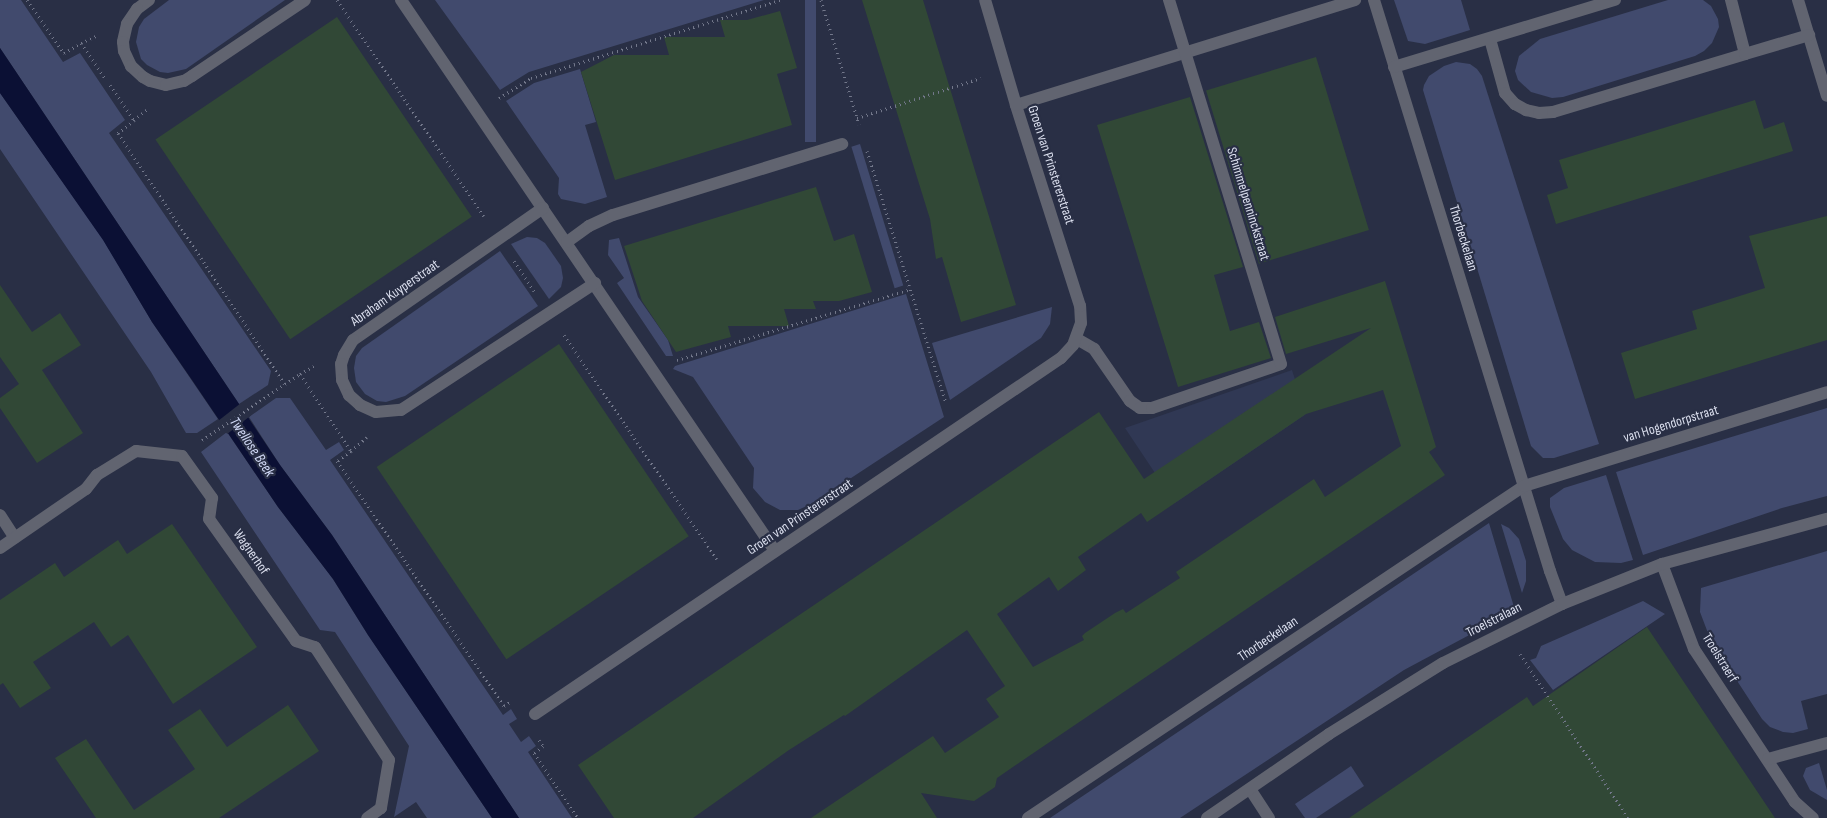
<!DOCTYPE html>
<html>
<head>
<meta charset="utf-8">
<style>
  body { margin:0 }
  #map { position:relative; width:1827px; height:818px; overflow:hidden; background:#292f45; font-family:"Sofia Sans Condensed",sans-serif }
  div>[style] { position:absolute }
  [style*='--x'] { left:calc(var(--x)*1px); top:calc(var(--y)*1px); width:calc(var(--w)*1px); rotate:calc(var(--a)*1deg) }
  .built>* { inset:0; background:#303854 }
  .green>* { inset:0; background:#414a6d; transform-origin:0 0 }
  .water>* { inset:0; background:#0b1034 }
  .pier>* { inset:0; background:#292f45; transform-origin:0 0 }
  .building>* { inset:0; background:#314836; transform-origin:0 0 }
  .path>* { height:3px; margin-top:-1.5px; transform-origin:0; background:repeating-linear-gradient(90deg,#73788b 0 1px,transparent 0 5px) }
  .minor>* { height:12px; margin:-6px; padding:0 6px; transform-origin:6px; border-radius:6px; background:#616470 }
  span { translate:-50% -50%; white-space:nowrap; text-align:center; line-height:1.15; -webkit-text-stroke:4.5px #292f45; paint-order:stroke }
  .street-label { font-size:14px; color:#dbdfee }
  .water-label { font-size:15px; color:#d2daf7; font-style:italic }
</style>
</head>
<body>
<div id="map">
  <div class="built">
    <i style="clip-path:polygon(1292px 370px,1306px 414px,1175px 503px,1125px 428px)"></i>
  </div>
  <div class="green">
    <i style="clip-path:polygon(0 0,21px 0,63px 62px,80px 53px,125px 120px,109px 133px,271px 371px,268px 385px,239px 404px,0 48px)"></i>
    <i style="clip-path:polygon(169px 0,285px 0,186px 69px,168px 73px,160px 72px,147px 65px,141px 59px,136px 42px,139px 27px,144px 19px)"></i>
    <i style="clip-path:polygon(435px 0,764px 0,529px 72px,500px 90px)"></i>
    <i style="left:805px;top:0;width:11px;height:142px"></i>
    <i style="clip-path:polygon(1394px 0,1461px 0,1470px 30px,1425px 44px,1408px 41px)"></i>
    <i style="clip-path:polygon(1668px 0,1703px 0,1711px 6px,1718px 19px,1719px 27px,1712px 43px,1704px 51px,1695px 56px,1563px 97px,1552px 98px,1531px 92px,1518px 80px,1515px 71px,1519px 56px,1540px 39px)"></i>
    <i style="clip-path:polygon(1456px 62px,1470px 64px,1477px 69px,1482px 76px,1599px 444px,1554px 458px,1543px 458px,1531px 446px,1423px 90px,1424px 85px,1429px 76px,1444px 66px)"></i>
    <i style="clip-path:polygon(580px 69px,596px 122px,585px 125px,607px 197px,585px 204px,561px 199px,558px 194px,559px 178px,506px 101px,534px 83px)"></i>
    <i style="clip-path:polygon(0 93px,103px 239px,152px 322px,218px 419px,197px 433px,186px 433px,151px 372px,0 149px)"></i>
    <i style="left:860px;top:144px;width:148px;height:9px;rotate:73deg"></i>
    <i style="clip-path:polygon(527px 237px,537px 238px,545px 243px,561px 266px,563px 278px,561px 287px,549px 299px,511px 244px)"></i>
    <i style="clip-path:polygon(619px 238px,638px 297px,668px 340px,673px 356px,666px 356px,617px 283px,624px 278px,608px 255px,609px 240px)"></i>
    <i style="clip-path:polygon(500px 251px,538px 306px,405px 396px,386px 402px,377px 401px,365px 394px,356px 382px,354px 368px,356px 356px,362px 348px)"></i>
    <i style="clip-path:polygon(906px 294px,944px 417px,813px 503px,798px 510px,780px 510px,765px 502px,753px 488px,754px 468px,693px 377px,673px 369px,675px 366px)"></i>
    <i style="clip-path:polygon(1052px 307px,1050px 324px,1041px 338px,950px 400px,932px 343px)"></i>
    <i style="clip-path:polygon(276px 398px,290px 398px,326px 450px,339px 442px,344px 450px,330px 460px,503px 715px,511px 709px,517px 719px,509px 724px,521px 742px,529px 736px,536px 746px,528px 752px,572px 818px,519px 818px,332px 535px,280px 465px,249px 417px)"></i>
    <i style="clip-path:polygon(1827px 408px,1827px 496px,1782px 508px,1643px 555px,1616px 472px)"></i>
    <i style="clip-path:polygon(227px 432px,278px 507px,333px 579px,368px 635px,492px 818px,427px 818px,416px 802px,394px 817px,409px 746px,335px 632px,320px 630px,201px 452px)"></i>
    <i style="clip-path:polygon(1606px 475px,1633px 560px,1621px 563px,1595px 562px,1572px 550px,1563px 539px,1550px 507px,1550px 498px,1564px 488px)"></i>
    <i style="clip-path:polygon(1489px 523px,1514px 607px,1501px 618px,1404px 670px,1180px 818px,1050px 818px)"></i>
    <i style="clip-path:polygon(1501px 524px,1509px 528px,1519px 539px,1526px 561px,1526px 581px,1522px 593px)"></i>
    <i style="clip-path:polygon(1827px 551px,1827px 694px,1801px 701px,1808px 729px,1793px 733px,1783px 732px,1770px 727px,1762px 719px,1711px 641px,1700px 612px,1701px 588px)"></i>
    <i style="clip-path:polygon(1643px 601px,1665px 614px,1553px 690px,1530px 660px,1536px 658px,1541px 646px)"></i>
    <i style="clip-path:polygon(1819px 763px,1827px 790px,1827px 800px,1810px 790px,1803px 776px,1806px 768px)"></i>
    <i style="clip-path:polygon(1351px 766px,1364px 786px,1316px 818px,1305px 818px,1295px 804px)"></i>
  </div>
  <div class="water">
    <i style="clip-path:polygon(0 48px,280px 465px,332px 535px,519px 818px,492px 818px,368px 635px,333px 579px,278px 507px,192px 380px,152px 322px,103px 240px,0 93px)"></i>
  </div>
  <div class="pier">
    <i style="left:241px;top:403px;width:16px;height:30px;rotate:52deg"></i>
  </div>
  <div class="building">
    <i style="clip-path:polygon(862px 0,923px 0,1016px 305px,961px 322px,942px 257px,936px 259px,930px 219px)"></i>
    <i style="clip-path:polygon(780px 11px,797px 68px,777px 74px,792px 125px,615px 180px,581px 72px,614px 55px,669px 55px,664px 37px,725px 37px,720px 20px,747px 20px)"></i>
    <i style="left:337px;top:17px;width:241px;height:219px;rotate:56deg"></i>
    <i style="left:1316px;top:57px;width:181px;height:115px;rotate:73deg"></i>
    <i style="clip-path:polygon(1190px 97px,1243px 267px,1214px 275px,1230px 331px,1259px 322px,1271px 358px,1178px 387px,1097px 125px)"></i>
    <i style="clip-path:polygon(1755px 100px,1764px 129px,1784px 122px,1793px 151px,1556px 224px,1547px 195px,1568px 188px,1559px 160px)"></i>
    <i style="clip-path:polygon(816px 187px,834px 241px,854px 234px,872px 292px,839px 301px,813px 301px,816px 309px,784px 309px,789px 326px,728px 326px,731px 337px,676px 352px,642px 301px,624px 246px)"></i>
    <i style="clip-path:polygon(1827px 216px,1827px 340px,1635px 399px,1621px 353px,1697px 329px,1692px 311px,1765px 288px,1749px 236px)"></i>
    <i style="clip-path:polygon(evenodd,1385px 281px,1436px 447px,1429px 452px,1445px 475px,1032px 754px,997px 778px,995px 787px,974px 801px,921px 793px,937px 818px,811px 818px,933px 736px,945px 753px,999px 717px,986px 699px,1005px 686px,967px 630px,845px 716px,844px 715px,789px 750px,693px 818px,614px 818px,578px 765px,1099px 412px,1144px 479px,1371px 328px,1286px 354px,1275px 317px,1385px 281px,1383px 390px,1401px 446px,1325px 497px,1314px 479px,1176px 572px,1180px 578px,1126px 613px,1123px 609px,1115px 613px,1085px 633px,1082px 636px,1084px 640px,1033px 667px,997px 614px,1049px 577px,1058px 591px,1086px 570px,1078px 557px,1141px 513px,1147px 522px,1306px 414px,1383px 390px)"></i>
    <i style="clip-path:polygon(0 285px,32px 332px,60px 313px,81px 345px,42px 370px,83px 433px,37px 463px,0 408px,0 398px,19px 384px,0 357px)"></i>
    <i style="left:559px;top:344px;width:232px;height:220px;rotate:56deg"></i>
    <i style="clip-path:polygon(172px 524px,257px 647px,173px 704px,128px 635px,111px 647px,94px 622px,33px 662px,51px 688px,20px 708px,3px 683px,0 685px,0 600px,55px 563px,64px 577px,118px 540px,127px 554px)"></i>
    <i style="clip-path:polygon(1647px 627px,1775px 818px,1349px 818px,1527px 697px,1533px 706px)"></i>
    <i style="clip-path:polygon(288px 705px,319px 751px,219px 818px,96px 818px,55px 758px,86px 739px,134px 810px,195px 769px,168px 730px,200px 709px,227px 747px)"></i>
  </div>
  <div class="path">
    <i style="--x:27;--y:0;--w:65;--a:55.1"></i>
    <i style="--x:64;--y:53;--w:20;--a:-30"></i>
    <i style="--x:81;--y:43;--w:42;--a:55.6"></i>
    <i style="--x:337;--y:0;--w:261;--a:55.8"></i>
    <i style="--x:821;--y:0;--w:130;--a:73"></i>
    <i style="--x:81;--y:43;--w:19;--a:-25"></i>
    <i style="--x:110;--y:85;--w:42;--a:55.6"></i>
    <i style="--x:134;--y:120;--w:21;--a:141"></i>
    <i style="--x:118;--y:133;--w:301;--a:56.4"></i>
    <i style="--x:285;--y:384;--w:18;--a:-34"></i>
    <i style="--x:300;--y:374;--w:92;--a:56.5"></i>
    <i style="--x:351;--y:451;--w:17;--a:144"></i>
    <i style="--x:337;--y:461;--w:297;--a:55.7"></i>
    <i style="--x:504;--y:706;--w:7;--a:-34"></i>
    <i style="--x:499;--y:98;--w:38;--a:-32"></i>
    <i style="--x:531;--y:78;--w:261;--a:-17.4"></i>
    <i style="--x:857;--y:118;--w:130;--a:-17.9"></i>
    <i style="--x:134;--y:120;--w:19;--a:-39"></i>
    <i style="--x:867;--y:151;--w:264;--a:72.6"></i>
    <i style="--x:514;--y:261;--w:36;--a:56"></i>
    <i style="--x:564;--y:335;--w:271;--a:55.7"></i>
    <i style="--x:677;--y:360;--w:244;--a:-16.9"></i>
    <i style="--x:300;--y:374;--w:16;--a:-30"></i>
    <i style="--x:202;--y:440;--w:100;--a:-34"></i>
    <i style="--x:351;--y:451;--w:21;--a:-41"></i>
    <i style="--x:1520;--y:654;--w:196;--a:56.6"></i>
    <i style="--x:539;--y:740;--w:7;--a:56"></i>
    <i style="--x:543;--y:746;--w:11;--a:142"></i>
    <i style="--x:534;--y:753;--w:78;--a:55.9"></i>
  </div>
  <div class="minor">
    <i style="--x:149;--y:0;--w:15;--a:143"></i>
    <i style="--x:137;--y:9;--w:18;--a:124"></i>
    <i style="--x:127;--y:24;--w:18;--a:103"></i>
    <i style="--x:123;--y:42;--w:9;--a:84"></i>
    <i style="--x:124;--y:51;--w:17;--a:65"></i>
    <i style="--x:131;--y:66;--w:16;--a:43"></i>
    <i style="--x:143;--y:77;--w:8;--a:30"></i>
    <i style="--x:150;--y:81;--w:16;--a:14"></i>
    <i style="--x:166;--y:85;--w:18;--a:-13"></i>
    <i style="--x:184;--y:81;--w:9;--a:-32"></i>
    <i style="--x:192;--y:76;--w:136;--a:-33.9"></i>
    <i style="--x:401;--y:0;--w:666;--a:55.83"></i>
    <i style="--x:1374;--y:0;--w:598;--a:72.87"></i>
    <i style="--x:1550;--y:571;--w:35;--a:70"></i>
    <i style="--x:1798;--y:0;--w:100;--a:73.2"></i>
    <i style="--x:1490;--y:39;--w:56;--a:74.5"></i>
    <i style="--x:1505;--y:93;--w:15;--a:48"></i>
    <i style="--x:1515;--y:104;--w:13;--a:29"></i>
    <i style="--x:1526;--y:110;--w:13;--a:13"></i>
    <i style="--x:1539;--y:113;--w:14;--a:-4"></i>
    <i style="--x:1553;--y:112;--w:201;--a:-16.8"></i>
    <i style="--x:1745;--y:54;--w:56;--a:-104.5"></i>
    <i style="--x:1745;--y:54;--w:67;--a:-16.5"></i>
    <i style="--x:1394;--y:67;--w:231;--a:-16.9"></i>
    <i style="--x:1016;--y:105;--w:355;--a:-17.2"></i>
    <i style="--x:543;--y:208;--w:231;--a:145.2"></i>
    <i style="--x:353;--y:340;--w:17;--a:121"></i>
    <i style="--x:344;--y:355;--w:9;--a:108"></i>
    <i style="--x:341;--y:364;--w:16;--a:86"></i>
    <i style="--x:342;--y:380;--w:17;--a:65"></i>
    <i style="--x:349;--y:395;--w:15;--a:42"></i>
    <i style="--x:360;--y:405;--w:17;--a:24"></i>
    <i style="--x:376;--y:412;--w:25;--a:-5"></i>
    <i style="--x:401;--y:410;--w:232;--a:-33.2"></i>
    <i style="--x:567;--y:242;--w:27;--a:-36"></i>
    <i style="--x:589;--y:226;--w:26;--a:-25"></i>
    <i style="--x:613;--y:215;--w:240;--a:-17.2"></i>
    <i style="--x:1077;--y:339;--w:20;--a:30"></i>
    <i style="--x:1094;--y:349;--w:63;--a:55.3"></i>
    <i style="--x:1130;--y:401;--w:12;--a:35"></i>
    <i style="--x:1140;--y:408;--w:12;--a:0"></i>
    <i style="--x:1152;--y:408;--w:136;--a:-18.8"></i>
    <i style="--x:1281;--y:364;--w:381;--a:-107.1"></i>
    <i style="--x:0;--y:515;--w:27;--a:57"></i>
    <i style="--x:0;--y:548;--w:104;--a:-34.5"></i>
    <i style="--x:86;--y:489;--w:18;--a:-52"></i>
    <i style="--x:97;--y:475;--w:46;--a:-31.6"></i>
    <i style="--x:136;--y:451;--w:46;--a:6.2"></i>
    <i style="--x:182;--y:456;--w:52;--a:54.5"></i>
    <i style="--x:212;--y:498;--w:21;--a:98"></i>
    <i style="--x:209;--y:519;--w:150;--a:54.5"></i>
    <i style="--x:296;--y:641;--w:20;--a:18"></i>
    <i style="--x:315;--y:647;--w:135;--a:56.8"></i>
    <i style="--x:389;--y:760;--w:49;--a:99.5"></i>
    <i style="--x:381;--y:808;--w:17;--a:144"></i>
    <i style="--x:1662;--y:564;--w:91;--a:69.4"></i>
    <i style="--x:1694;--y:649;--w:183;--a:56.6"></i>
    <i style="--x:1795;--y:802;--w:24;--a:42"></i>
    <i style="--x:535;--y:714;--w:635;--a:-34.09"></i>
    <i style="--x:1061;--y:358;--w:18;--a:-47"></i>
    <i style="--x:1073;--y:345;--w:23;--a:-70"></i>
    <i style="--x:1081;--y:323;--w:17;--a:-93"></i>
    <i style="--x:1080;--y:306;--w:211;--a:-107.7"></i>
    <i style="--x:1016;--y:105;--w:109;--a:-106.4"></i>
    <i style="--x:1768;--y:759;--w:61;--a:-15.2"></i>
    <i style="--x:1250;--y:789;--w:35;--a:57"></i>
    <i style="--x:1028;--y:818;--w:597;--a:-33.8"></i>
    <i style="--x:1524;--y:486;--w:317;--a:-17.2"></i>
    <i style="--x:1207;--y:818;--w:148;--a:-34.5"></i>
    <i style="--x:1329;--y:734;--w:134;--a:-31.9"></i>
    <i style="--x:1443;--y:663;--w:133;--a:-26.4"></i>
    <i style="--x:1562;--y:604;--w:108;--a:-21.8"></i>
    <i style="--x:1662;--y:564;--w:171;--a:-15.3"></i>
  </div>
  <div class="street-label">
    <span style="left:1051px;top:165px;rotate:72deg">Groen van Prinstererstraat</span>
    <span style="left:1248px;top:204px;rotate:73deg">Schimmelpenninckstraat</span>
    <span style="left:1463px;top:238px;rotate:73deg">Thorbeckelaan</span>
    <span style="left:395px;top:293px;rotate:-35deg">Abraham Kuyperstraat</span>
    <span style="left:1671px;top:424px;rotate:-17deg">van Hogendorpstraat</span>
    <span style="left:800px;top:517px;rotate:-34deg">Groen van Prinstererstraat</span>
    <span style="left:251px;top:552px;rotate:55deg">Wagnerhof</span>
    <span style="left:1494px;top:620px;rotate:-27deg">Troelstralaan</span>
    <span style="left:1268px;top:639px;rotate:-34deg">Thorbeckelaan</span>
    <span style="left:1720px;top:658px;rotate:58deg">Troelstraerf</span>
  </div>
  <div class="water-label">
    <span style="left:252px;top:447px;rotate:56deg">Twellose Beek</span>
  </div>
</div>
</body>
</html>
